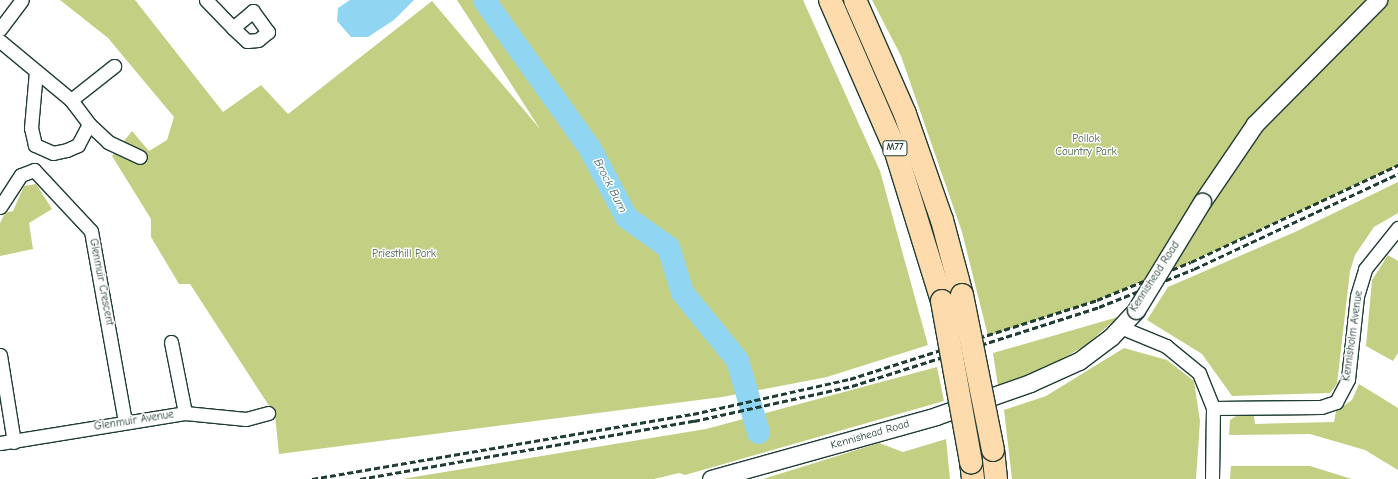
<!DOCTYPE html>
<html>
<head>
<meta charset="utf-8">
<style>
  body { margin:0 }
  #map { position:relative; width:1398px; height:479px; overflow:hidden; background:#fff; font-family:"Comic Neue",sans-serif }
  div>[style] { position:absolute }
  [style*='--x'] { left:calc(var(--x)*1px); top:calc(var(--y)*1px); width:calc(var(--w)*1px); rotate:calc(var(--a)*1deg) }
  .green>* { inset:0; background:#c3d084 }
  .water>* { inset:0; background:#90d6f2 }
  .river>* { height:23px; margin:-11.5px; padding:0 11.5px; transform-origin:11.5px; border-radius:11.5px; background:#90d6f2 }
  .roads { filter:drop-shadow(1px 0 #1f3d34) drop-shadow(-1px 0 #1f3d34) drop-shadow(0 1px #1f3d34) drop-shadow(0 -1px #1f3d34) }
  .minor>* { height:13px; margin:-6.5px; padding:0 6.5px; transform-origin:6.5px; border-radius:6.5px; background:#fff }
  .tertiary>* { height:17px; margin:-8.5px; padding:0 8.5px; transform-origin:8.5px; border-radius:8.5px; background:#fff }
  .motorway>* { height:22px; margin:-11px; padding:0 11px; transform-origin:11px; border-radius:11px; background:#fedbac }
  .rail>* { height:3px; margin-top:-1.5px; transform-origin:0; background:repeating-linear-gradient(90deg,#1f3d34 0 6px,transparent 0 9px) }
  .bridges { filter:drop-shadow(1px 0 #1f3d34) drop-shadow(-1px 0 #1f3d34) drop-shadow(0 1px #1f3d34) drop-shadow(0 -1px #1f3d34) }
  .tertiary-bridge>* { height:17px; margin:-8.5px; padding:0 8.5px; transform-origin:8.5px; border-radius:8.5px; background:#fff }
  .motorway-bridge>* { height:22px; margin:-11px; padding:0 11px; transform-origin:11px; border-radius:11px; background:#fedbac }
  span { translate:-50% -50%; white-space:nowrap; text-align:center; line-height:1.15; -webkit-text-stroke:3px #fff; paint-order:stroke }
  .shield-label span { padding:1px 3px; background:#fff; border:1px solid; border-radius:3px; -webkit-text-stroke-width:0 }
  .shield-label { font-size:10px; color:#1f3d34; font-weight:700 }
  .park-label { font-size:11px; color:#486248 }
  .street-label { font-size:11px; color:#1f3d34 }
  .water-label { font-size:12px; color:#3b6364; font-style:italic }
</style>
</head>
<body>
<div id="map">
  <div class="green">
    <i style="clip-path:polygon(60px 0,135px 0,223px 112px,261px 85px,288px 114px,432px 1px,540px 129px,457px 0,803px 0,880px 171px,928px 345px,827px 377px,722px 397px,279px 454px,275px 415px,190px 284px,179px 284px,151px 237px,151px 219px,112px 156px,132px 131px,149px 151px,167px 140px,174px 117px,108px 38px)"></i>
    <i style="clip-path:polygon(872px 0,1398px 0,1398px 165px,1191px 262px,1097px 300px,988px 336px,962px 232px,901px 56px)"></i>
    <i style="clip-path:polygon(1398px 182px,1398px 213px,1374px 227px,1355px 255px,1350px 271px,1337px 384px,1330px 393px,1232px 396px,1202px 354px,1147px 320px,1168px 287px,1295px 232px)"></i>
    <i style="clip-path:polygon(36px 184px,52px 209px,29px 223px,33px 249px,0 256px,0 223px,5px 213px,13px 211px,24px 186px)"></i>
    <i style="clip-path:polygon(1388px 255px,1398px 261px,1398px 353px,1393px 361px,1366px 346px,1372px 280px)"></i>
    <i style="clip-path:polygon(1118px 317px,1086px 345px,1045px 369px,998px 386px,993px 353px)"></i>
    <i style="clip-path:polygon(1124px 348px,1167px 360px,1194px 381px,1200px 421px,1196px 479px,1012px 479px,1004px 410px,1046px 396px)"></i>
    <i style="clip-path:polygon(937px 367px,944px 401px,685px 475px,679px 473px,654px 479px,402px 479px,706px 429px)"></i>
    <i style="clip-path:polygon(1359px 384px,1398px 408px,1398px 470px,1365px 450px,1310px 434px,1229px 435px,1230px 420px,1236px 416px,1254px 416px,1255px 424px,1334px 422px,1336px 411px,1352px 400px)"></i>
    <i style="clip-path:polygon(946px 439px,950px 479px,763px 479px,879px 443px,903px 452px)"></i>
    <i style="clip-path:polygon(1231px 466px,1310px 466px,1352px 479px,1230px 479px)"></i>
  </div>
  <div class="water">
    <i style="clip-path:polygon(350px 0,414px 0,394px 20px,368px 37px,351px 37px,337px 21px,338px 8px)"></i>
  </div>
  <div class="river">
    <i style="--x:484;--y:0;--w:181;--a:54.5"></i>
    <i style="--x:589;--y:147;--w:79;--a:62.1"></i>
    <i style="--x:626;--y:217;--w:52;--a:35.5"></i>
    <i style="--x:668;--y:247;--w:47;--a:72.7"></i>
    <i style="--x:682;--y:292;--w:87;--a:51"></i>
    <i style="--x:737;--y:360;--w:75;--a:73.7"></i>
  </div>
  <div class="roads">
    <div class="minor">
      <i style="--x:206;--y:0;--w:39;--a:46"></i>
      <i style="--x:233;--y:28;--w:19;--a:43"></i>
      <i style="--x:247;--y:41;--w:11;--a:-5"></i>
      <i style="--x:258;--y:40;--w:13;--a:-39"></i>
      <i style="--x:268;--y:32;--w:26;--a:-126"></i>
      <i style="--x:253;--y:11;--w:26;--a:140"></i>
      <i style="--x:0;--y:29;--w:36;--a:-53"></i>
      <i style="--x:0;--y:41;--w:92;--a:39.7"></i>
      <i style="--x:71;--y:100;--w:30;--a:53"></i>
      <i style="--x:89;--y:124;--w:24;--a:118"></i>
      <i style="--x:78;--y:145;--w:12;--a:156"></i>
      <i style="--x:67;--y:150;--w:14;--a:168"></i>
      <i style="--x:53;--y:153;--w:20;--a:-156"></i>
      <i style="--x:35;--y:145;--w:17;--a:-103"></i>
      <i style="--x:31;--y:128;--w:57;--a:-85"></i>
      <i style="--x:71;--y:100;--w:55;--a:-38.3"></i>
      <i style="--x:89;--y:124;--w:26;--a:43"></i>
      <i style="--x:108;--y:142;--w:35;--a:25"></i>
      <i style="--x:0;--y:207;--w:38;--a:-57"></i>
      <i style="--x:21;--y:175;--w:14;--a:-21"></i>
      <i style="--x:34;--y:170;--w:83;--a:46.9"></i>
      <i style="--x:91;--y:231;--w:194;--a:79.9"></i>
      <i style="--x:1120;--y:327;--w:50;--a:22.4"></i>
      <i style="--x:1166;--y:346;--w:43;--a:39.3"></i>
      <i style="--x:1199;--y:373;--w:38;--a:68"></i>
      <i style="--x:1213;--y:408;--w:71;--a:90.8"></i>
      <i style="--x:171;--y:342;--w:72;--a:78.8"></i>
      <i style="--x:0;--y:355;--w:88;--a:80.9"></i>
      <i style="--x:1213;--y:408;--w:108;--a:-0.5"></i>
      <i style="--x:1321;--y:407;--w:16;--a:-18"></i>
      <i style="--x:1336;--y:402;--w:26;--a:-62"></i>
      <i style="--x:1348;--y:379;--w:83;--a:-83.8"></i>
      <i style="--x:1357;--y:296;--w:28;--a:-73"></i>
      <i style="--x:1365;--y:269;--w:53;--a:-51.2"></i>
      <i style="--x:0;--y:443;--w:187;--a:-9.2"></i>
      <i style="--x:185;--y:413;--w:61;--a:5.6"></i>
      <i style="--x:246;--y:419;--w:23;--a:-15"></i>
    </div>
    <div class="tertiary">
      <i style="--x:1202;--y:202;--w:94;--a:-55.8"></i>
      <i style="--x:1255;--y:124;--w:175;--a:-45.2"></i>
      <i style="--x:711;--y:479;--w:234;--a:-15.6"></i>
      <i style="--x:936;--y:416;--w:100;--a:-19.3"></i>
      <i style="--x:1030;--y:383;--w:54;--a:-24.2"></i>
      <i style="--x:1079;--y:361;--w:40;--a:-37"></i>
      <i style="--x:1111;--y:337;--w:37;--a:-47"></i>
    </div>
    <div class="motorway">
      <i style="--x:830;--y:0;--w:163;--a:66.4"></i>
      <i style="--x:895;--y:149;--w:159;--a:72.8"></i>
      <i style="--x:855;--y:0;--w:124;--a:66.3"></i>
      <i style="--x:905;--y:114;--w:112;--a:70.8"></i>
      <i style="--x:942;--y:220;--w:78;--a:75.1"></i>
      <i style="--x:993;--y:450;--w:29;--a:84"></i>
      <i style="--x:971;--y:462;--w:17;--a:83"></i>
    </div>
  </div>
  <div class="rail">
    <i style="--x:312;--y:479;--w:387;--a:-9.7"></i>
    <i style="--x:693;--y:414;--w:161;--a:-12.6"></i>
    <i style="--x:850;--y:379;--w:259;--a:-17.7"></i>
    <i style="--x:1097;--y:300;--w:101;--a:-22"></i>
    <i style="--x:1191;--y:262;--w:229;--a:-25.1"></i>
    <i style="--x:360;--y:479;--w:339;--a:-9.9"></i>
    <i style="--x:694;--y:421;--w:162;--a:-12.5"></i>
    <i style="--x:852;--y:386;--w:259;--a:-17.7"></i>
    <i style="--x:1099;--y:307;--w:102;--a:-21.8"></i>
    <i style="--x:1194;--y:269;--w:225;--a:-25"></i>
  </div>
  <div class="bridges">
    <div class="tertiary-bridge">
      <i style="--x:1136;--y:310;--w:127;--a:-58.6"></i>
    </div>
    <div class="motorway-bridge">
      <i style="--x:962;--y:295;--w:158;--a:78.7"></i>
      <i style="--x:942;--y:301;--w:164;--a:79.8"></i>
    </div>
  </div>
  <div class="shield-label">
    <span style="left:895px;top:148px">M77</span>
  </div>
  <div class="park-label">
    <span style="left:1086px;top:146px">Pollok<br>Country Park</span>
    <span style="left:404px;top:254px">Priesthill Park</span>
  </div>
  <div class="street-label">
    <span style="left:1155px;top:277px;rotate:-57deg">Kennishead Road</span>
    <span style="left:101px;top:282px;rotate:79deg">Glenmuir Crescent</span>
    <span style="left:1353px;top:336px;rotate:-82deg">Kennisholm Avenue</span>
    <span style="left:134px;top:421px;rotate:-9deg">Glenmuir Avenue</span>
    <span style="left:870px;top:435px;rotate:-16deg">Kennishead Road</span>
  </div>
  <div class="water-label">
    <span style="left:610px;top:186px;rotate:63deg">Brock Burn</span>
  </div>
</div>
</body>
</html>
